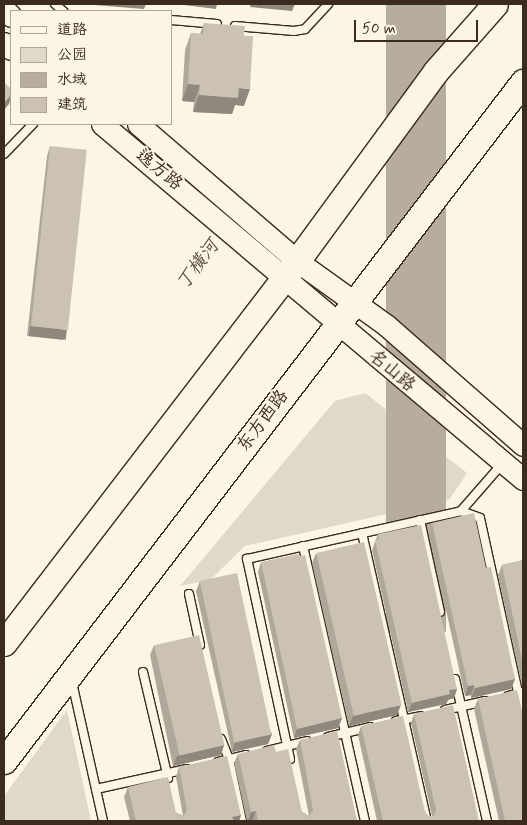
<!DOCTYPE html>
<html>
<head>
<meta charset="utf-8">
<style>
  body { margin:0 }
  #map { position:relative; width:527px; height:825px; overflow:hidden; background:#fcf5e5; font-family:Mynerve,"LXGW WenKai TC",sans-serif }
  div>[style] { position:absolute }
  [style*='--x'] { left:calc(var(--x)*1px); top:calc(var(--y)*1px); width:calc(var(--w)*1px); rotate:calc(var(--a)*1deg) }
  .green>* { inset:0; background:#e0d8c8 }
  .water>* { inset:0; background:#b7ad9e; transform-origin:0 0 }
  .roads { filter:drop-shadow(1px 0 #3b2a1e) drop-shadow(-1px 0 #3b2a1e) drop-shadow(0 1px #3b2a1e) drop-shadow(0 -1px #3b2a1e) }
  .lane>* { height:8px; margin:-4px; padding:0 4px; transform-origin:4px; border-radius:4px; background:#fcf5e5 }
  .secondary>* { height:21px; margin:-10.5px; padding:0 10.5px; transform-origin:10.5px; border-radius:10.5px; background:#fcf5e5 }
  .primary>* { height:25px; margin:-12.5px; padding:0 12.5px; transform-origin:12.5px; border-radius:12.5px; background:#fcf5e5 }
  .wall>* { inset:0; background:#afa79a }
  .shaded-wall>* { inset:0; background:#8f887d; transform-origin:0 0 }
  .building>* { inset:0; background:#ccc2b3; transform-origin:0 0 }
  span { translate:-50% -50%; white-space:nowrap; text-align:center; line-height:1.15; -webkit-text-stroke:4px #fcf5e5; paint-order:stroke }
  .street-label { font-size:18px; color:#3b2a1e }
  .water-label { font-size:19px; color:#605144; font-style:italic }
  .frame { position:absolute; inset:0; border:5px solid #3b2a1e; pointer-events:none }
  .legend { position:absolute; left:10px; top:10px; width:162px; height:115px; box-sizing:border-box; background:#fcf5e5; border:1px solid #afa495; margin:0; padding:6px 9px; list-style:none; font-size:15px; color:#3b2a1e }
  .legend li { display:flex; align-items:center; gap:10px; height:25px }
  .legend b { width:25px; border:1px solid #afa495 }
  .scale { position:absolute; left:354px; top:20px; width:124px; height:22px; box-sizing:border-box; border:2px solid #3b2a1e; border-top:0; padding-left:6px; font-size:15px; line-height:18px; white-space:nowrap; color:#3b2a1e; -webkit-text-stroke:4px #fcf5e5; paint-order:stroke }
</style>
</head>
<body>
<div id="map">
  <div class="green">
    <i style="clip-path:polygon(365px 393px,467px 473px,449px 500px,245px 546px,210px 580px,180px 586px,335px 401px)"></i>
    <i style="clip-path:polygon(67px 710px,91px 821px,4px 821px,4px 796px)"></i>
  </div>
  <div class="water">
    <i style="left:386px;top:4px;width:60px;height:628px"></i>
  </div>
  <div class="roads">
    <div class="lane">
      <i style="--x:55;--y:4;--w:11;--a:41"></i>
      <i style="--x:171;--y:20;--w:46;--a:5"></i>
      <i style="--x:235;--y:26;--w:59;--a:4.8"></i>
      <i style="--x:294;--y:31;--w:11;--a:-10"></i>
      <i style="--x:305;--y:29;--w:34;--a:-47"></i>
      <i style="--x:4;--y:154;--w:42;--a:-46"></i>
      <i style="--x:461;--y:511;--w:20;--a:20"></i>
      <i style="--x:480;--y:518;--w:203;--a:77.7"></i>
      <i style="--x:420;--y:520;--w:94;--a:77.7"></i>
      <i style="--x:362;--y:533;--w:295;--a:77.3"></i>
      <i style="--x:303;--y:546;--w:282;--a:77.3"></i>
      <i style="--x:189;--y:594;--w:52;--a:77.8"></i>
      <i style="--x:143;--y:672;--w:109;--a:76.7"></i>
      <i style="--x:455;--y:679;--w:146;--a:77.3"></i>
      <i style="--x:72;--y:682;--w:142;--a:77.4"></i>
      <i style="--x:508;--y:696;--w:16;--a:-15"></i>
      <i style="--x:445;--y:710;--w:41;--a:-12.7"></i>
      <i style="--x:396;--y:721;--w:25;--a:-11"></i>
      <i style="--x:328;--y:737;--w:43;--a:-13.4"></i>
      <i style="--x:221;--y:739;--w:22;--a:68"></i>
      <i style="--x:229;--y:759;--w:63;--a:78.2"></i>
      <i style="--x:267;--y:751;--w:41;--a:-14"></i>
      <i style="--x:290;--y:759;--w:205;--a:-102.1"></i>
      <i style="--x:247;--y:559;--w:219;--a:-12.6"></i>
      <i style="--x:461;--y:511;--w:62;--a:-48.9"></i>
      <i style="--x:218;--y:762;--w:29;--a:-14"></i>
      <i style="--x:96;--y:789;--w:93;--a:-12.4"></i>
    </div>
    <div class="secondary">
      <i style="--x:4;--y:9;--w:10;--a:45"></i>
      <i style="--x:4;--y:43;--w:9;--a:41"></i>
      <i style="--x:102;--y:124;--w:551;--a:40.14"></i>
      <i style="--x:138;--y:124;--w:210;--a:40.7"></i>
      <i style="--x:297;--y:261;--w:110;--a:35.7"></i>
      <i style="--x:386;--y:325;--w:182;--a:41.2"></i>
    </div>
    <div class="primary">
      <i style="--x:4;--y:643;--w:481;--a:-52.5"></i>
      <i style="--x:297;--y:261;--w:235;--a:-53.8"></i>
      <i style="--x:436;--y:71;--w:89;--a:-48.6"></i>
      <i style="--x:4;--y:761;--w:855;--a:-52.61"></i>
    </div>
  </div>
  <div class="wall">
    <i style="clip-path:polygon(204px 23px,244px 106px,235px 105px,232px 114px,193px 112px,194px 102px,182px 101px,185px 50px,191px 33px,200px 34px)"></i>
    <i style="clip-path:polygon(50px 146px,63px 340px,27px 336px,47px 156px)"></i>
    <i style="clip-path:polygon(432px 523px,486px 568px,515px 679px,511px 689px,471px 698px,471px 695px,465px 696px,429px 533px)"></i>
    <i style="clip-path:polygon(378px 534px,457px 689px,454px 698px,448px 700px,446px 704px,408px 712px,372px 550px)"></i>
    <i style="clip-path:polygon(316px 553px,397px 715px,349px 726px,312px 563px)"></i>
    <i style="clip-path:polygon(523px 560px,523px 687px,522px 686px,498px 575px,502px 565px)"></i>
    <i style="clip-path:polygon(261px 562px,342px 718px,338px 728px,294px 738px,258px 572px)"></i>
    <i style="clip-path:polygon(200px 581px,272px 734px,268px 744px,232px 752px,196px 591px)"></i>
    <i style="clip-path:polygon(154px 645px,224px 745px,221px 755px,173px 766px,150px 655px)"></i>
    <i style="clip-path:polygon(478px 699px,522px 710px,523px 821px,499px 821px,474px 709px)"></i>
    <i style="clip-path:polygon(414px 714px,479px 821px,377px 821px,358px 735px,361px 726px,425px 812px,428px 816px,432px 816px,411px 723px)"></i>
    <i style="clip-path:polygon(300px 740px,357px 821px,247px 821px,234px 763px,238px 754px,276px 752px,302px 812px,309px 816px,296px 749px)"></i>
    <i style="clip-path:polygon(179px 767px,241px 815px,239px 821px,130px 821px,124px 797px,128px 787px,183px 816px,176px 777px)"></i>
  </div>
  <div class="shaded-wall">
    <i style="clip-path:polygon(95px 4px,146px 4px,144px 9px,94px 5px)"></i>
    <i style="clip-path:polygon(176px 4px,217px 4px,216px 9px)"></i>
    <i style="clip-path:polygon(251px 4px,295px 4px,292px 11px,250px 7px)"></i>
    <i style="clip-path:polygon(188px 84px,200px 85px,194px 102px,182px 101px)"></i>
    <i style="clip-path:polygon(239px 88px,250px 89px,244px 106px,235px 105px,232px 114px,193px 112px,199px 95px)"></i>
    <i style="clip-path:polygon(11px 94px,11px 98px,9px 104px,4px 110px,4px 103px)"></i>
    <i style="left:30px;top:326px;width:37px;height:10px;rotate:6deg"></i>
    <i style="clip-path:polygon(515px 679px,511px 689px,471px 698px,475px 688px)"></i>
    <i style="clip-path:polygon(474px 685px,471px 695px,465px 696px,468px 686px)"></i>
    <i style="clip-path:polygon(457px 689px,454px 698px,448px 700px,446px 704px,408px 712px,412px 703px,449px 690px)"></i>
    <i style="clip-path:polygon(401px 705px,397px 715px,349px 726px,353px 716px)"></i>
    <i style="clip-path:polygon(342px 718px,338px 728px,294px 738px,297px 729px)"></i>
    <i style="clip-path:polygon(272px 734px,268px 744px,232px 752px,235px 743px)"></i>
    <i style="clip-path:polygon(224px 745px,221px 755px,173px 766px,177px 756px)"></i>
    <i style="clip-path:polygon(256px 811px,252px 821px,248px 821px,251px 812px)"></i>
    <i style="clip-path:polygon(241px 815px,239px 821px,231px 821px,232px 817px)"></i>
  </div>
  <div class="building">
    <i style="clip-path:polygon(204px 23px,245px 26px,244px 36px,253px 36px,250px 89px,239px 88px,238px 98px,199px 95px,200px 85px,188px 84px,191px 33px,203px 34px)"></i>
    <i style="clip-path:polygon(4px 82px,11px 89px,11px 94px,4px 103px)"></i>
    <i style="left:50px;top:146px;width:37px;height:181px;rotate:6deg"></i>
    <i style="clip-path:polygon(474px 513px,486px 568px,491px 567px,515px 679px,475px 688px,474px 685px,468px 686px,432px 523px)"></i>
    <i style="clip-path:polygon(421px 525px,457px 689px,449px 690px,450px 694px,412px 703px,375px 540px,379px 539px,378px 534px)"></i>
    <i style="left:364px;top:542px;width:167px;height:49px;rotate:77deg"></i>
    <i style="clip-path:polygon(298px 554px,299px 556px,305px 555px,342px 718px,297px 729px,261px 562px)"></i>
    <i style="clip-path:polygon(523px 560px,523px 665px,502px 565px)"></i>
    <i style="left:237px;top:573px;width:165px;height:38px;rotate:78deg"></i>
    <i style="left:199px;top:635px;width:113px;height:46px;rotate:77deg"></i>
    <i style="clip-path:polygon(517px 690px,522px 710px,523px 710px,523px 821px,505px 821px,478px 699px)"></i>
    <i style="clip-path:polygon(453px 705px,479px 821px,383px 821px,361px 726px,403px 716px,425px 812px,428px 816px,434px 816px,436px 810px,414px 714px)"></i>
    <i style="clip-path:polygon(337px 731px,357px 821px,258px 821px,256px 811px,251px 812px,238px 754px,274px 745px,276px 752px,288px 749px,302px 812px,309px 817px,313px 810px,300px 740px)"></i>
    <i style="clip-path:polygon(227px 756px,241px 815px,232px 817px,234px 821px,136px 821px,128px 787px,168px 777px,176px 813px,183px 817px,187px 810px,179px 767px)"></i>
  </div>
  <div class="street-label">
    <span style="left:159px;top:170px;rotate:39deg">逸方路</span>
    <span style="left:392px;top:371px;rotate:40deg">名山路</span>
    <span style="left:263px;top:421px;rotate:-53deg">东方西路</span>
  </div>
  <div class="water-label">
    <span style="left:198px;top:265px;rotate:-53deg">丁横河</span>
  </div>
  <div class="frame"></div>
  <ul class="legend">
  <li><b style="height:6px;background:#fcf5e5"></b>道路</li>
  <li><b style="height:14px;background:#e0d8c8"></b>公园</li>
  <li><b style="height:14px;background:#b7ad9e"></b>水域</li>
  <li><b style="height:14px;background:#ccc2b3"></b>建筑</li>
  </ul>
  <div class="scale">50 m</div>
</div>
</body>
</html>
